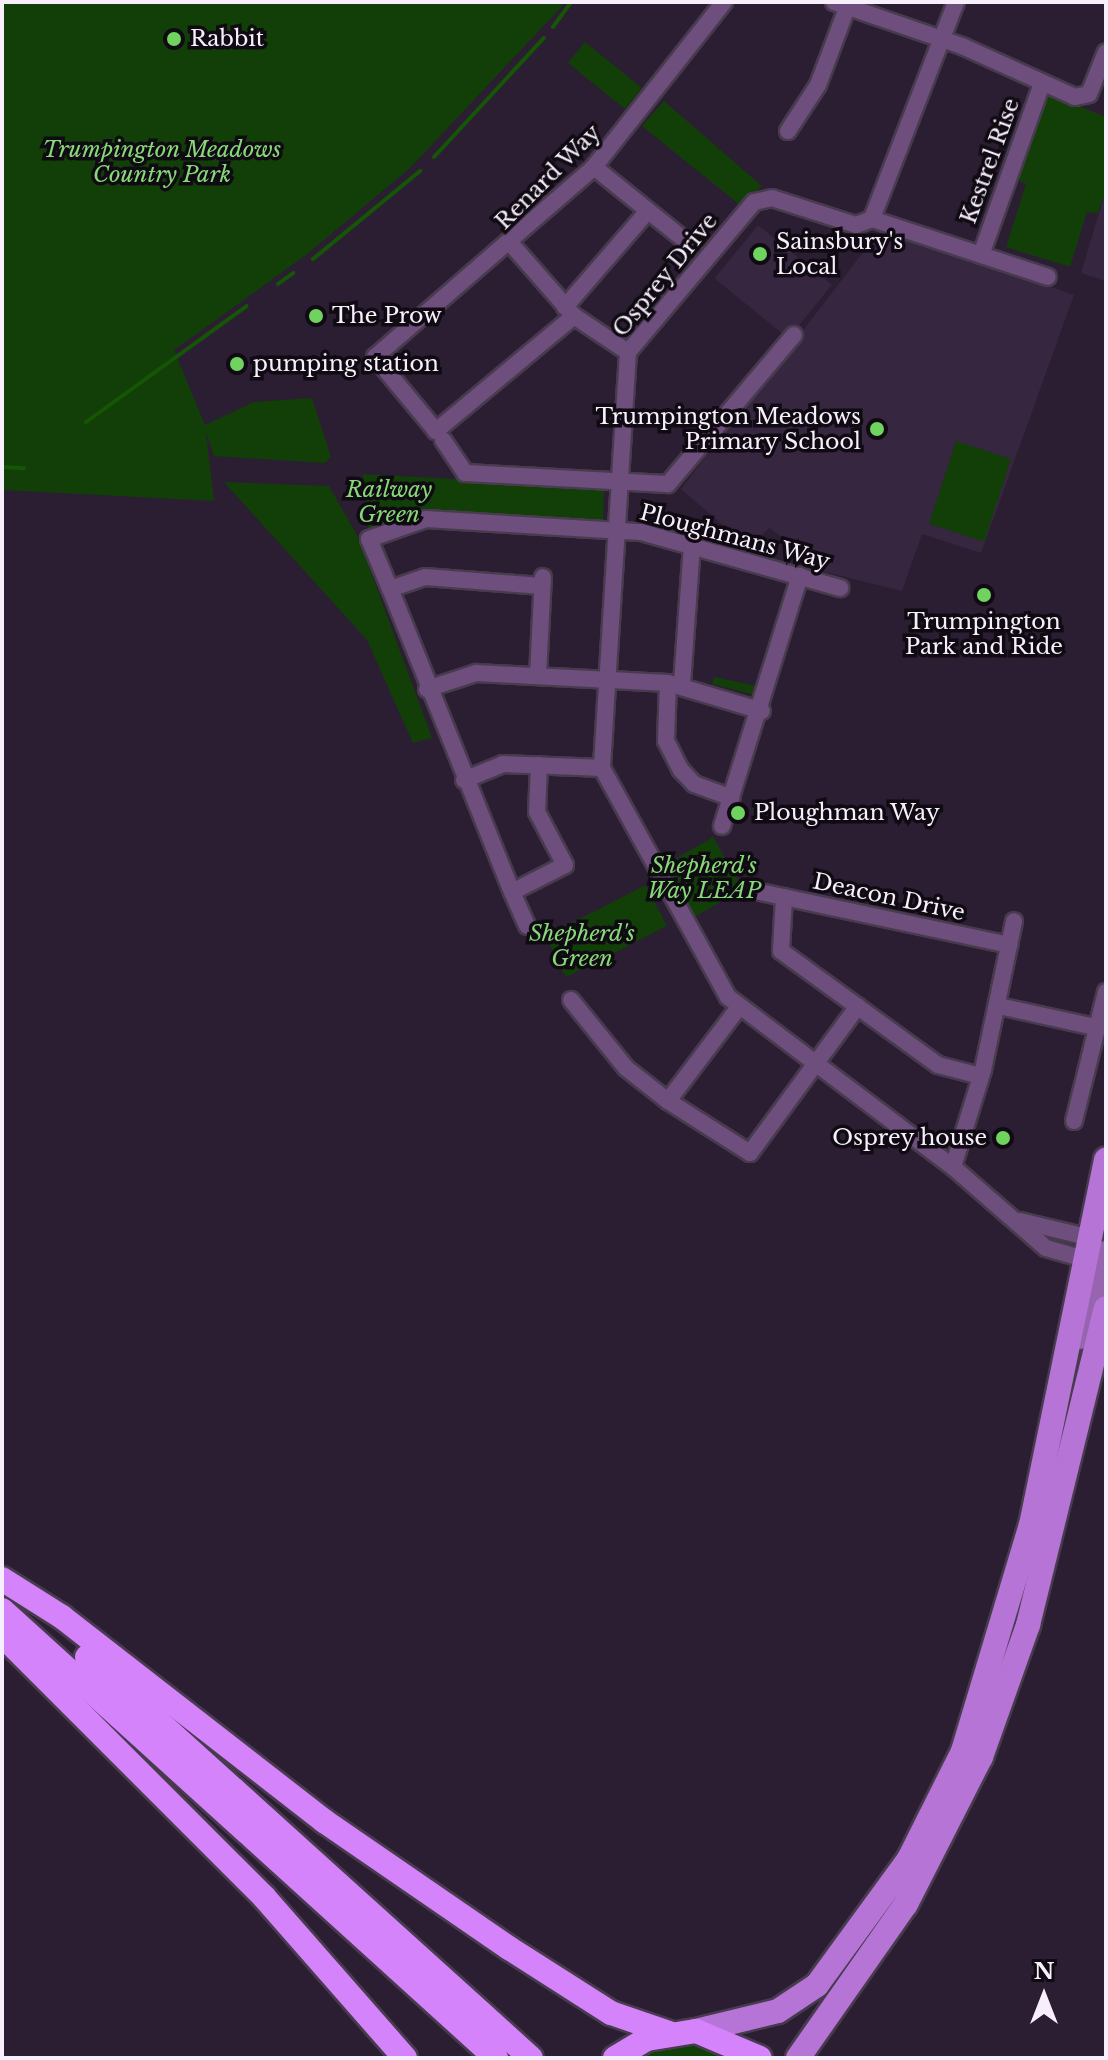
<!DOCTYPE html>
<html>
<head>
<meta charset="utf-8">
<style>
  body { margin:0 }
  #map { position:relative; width:1108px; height:2060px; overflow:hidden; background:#2b1e32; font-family:"Libre Baskerville",serif }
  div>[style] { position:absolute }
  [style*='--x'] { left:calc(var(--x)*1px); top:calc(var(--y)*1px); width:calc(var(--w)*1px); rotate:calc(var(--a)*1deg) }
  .built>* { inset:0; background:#37263f; transform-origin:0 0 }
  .green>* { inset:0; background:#113f07; transform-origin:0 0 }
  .stream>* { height:4px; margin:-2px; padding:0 2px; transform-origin:2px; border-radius:2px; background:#155506 }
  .roads { filter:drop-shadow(2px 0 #483b4e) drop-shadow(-2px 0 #483b4e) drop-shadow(0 2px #483b4e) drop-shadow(0 -2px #483b4e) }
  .street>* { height:16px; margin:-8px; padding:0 8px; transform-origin:8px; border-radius:8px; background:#6d4e7d }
  .secondary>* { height:22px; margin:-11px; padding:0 11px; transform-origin:11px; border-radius:11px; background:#9764b0 }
  .primary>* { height:24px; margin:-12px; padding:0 12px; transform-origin:12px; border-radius:12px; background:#b774d7 }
  .highway>* { height:24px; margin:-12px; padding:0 12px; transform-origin:12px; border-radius:12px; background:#d483fb }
  .dots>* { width:22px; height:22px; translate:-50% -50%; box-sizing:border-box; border:4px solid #100b13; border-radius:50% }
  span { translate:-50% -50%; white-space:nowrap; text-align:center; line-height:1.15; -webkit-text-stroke:7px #100b13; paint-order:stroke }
  .poi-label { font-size:22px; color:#f8effd }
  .left { translate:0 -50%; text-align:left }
  .right { translate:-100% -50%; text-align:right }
  .park-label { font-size:22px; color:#87d978; font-style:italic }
  .street-label { font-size:22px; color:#f8effd }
  .frame { position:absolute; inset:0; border:4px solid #f8effd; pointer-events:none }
  .north { position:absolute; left:1004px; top:1956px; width:80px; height:80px; -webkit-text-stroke:6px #100b13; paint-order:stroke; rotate:0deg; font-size:22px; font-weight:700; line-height:32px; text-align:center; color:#f8effd }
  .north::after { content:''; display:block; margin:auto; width:28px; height:36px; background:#f8effd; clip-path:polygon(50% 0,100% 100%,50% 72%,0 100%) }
</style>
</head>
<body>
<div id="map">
  <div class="built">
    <i style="clip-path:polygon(1106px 190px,1106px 281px,1081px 273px)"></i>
    <i style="left:758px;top:225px;width:95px;height:69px;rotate:39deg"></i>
    <i style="clip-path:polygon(881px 229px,1074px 295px,981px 553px,922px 534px,902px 591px,825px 572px,770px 528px,747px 546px,681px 489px)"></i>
  </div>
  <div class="green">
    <i style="clip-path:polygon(2px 2px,566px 2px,410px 168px,306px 255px,174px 350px,205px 425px,254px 402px,312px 398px,331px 457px,325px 463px,214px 456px,206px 432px,214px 501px,2px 490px)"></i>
    <i style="left:585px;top:42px;width:73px;height:27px;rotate:39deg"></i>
    <i style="clip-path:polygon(1046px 93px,1106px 117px,1106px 190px,1098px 213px,1087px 212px,1070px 267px,1006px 247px,1026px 184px,1014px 179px)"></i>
    <i style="clip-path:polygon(664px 101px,762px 186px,740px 205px,642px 126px)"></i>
    <i style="left:956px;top:441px;width:58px;height:87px;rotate:18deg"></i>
    <i style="clip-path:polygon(363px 474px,604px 487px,603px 524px,423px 516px,369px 537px)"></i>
    <i style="clip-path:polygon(224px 482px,329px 486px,358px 537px,432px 738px,413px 743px,367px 640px)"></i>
    <i style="clip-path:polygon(714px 677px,761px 687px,759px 696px,712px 684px)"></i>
    <i style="left:713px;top:837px;width:60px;height:56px;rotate:60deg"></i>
    <i style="left:646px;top:885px;width:46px;height:113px;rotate:63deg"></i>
    <i style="clip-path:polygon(698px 2043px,740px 2058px,629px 2058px,655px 2046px)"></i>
  </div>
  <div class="stream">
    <i style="--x:553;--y:27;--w:31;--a:-54"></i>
    <i style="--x:434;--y:157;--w:162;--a:-47.3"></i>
    <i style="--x:313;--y:259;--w:139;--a:-39.4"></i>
    <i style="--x:278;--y:284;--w:19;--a:-36"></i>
    <i style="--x:86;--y:422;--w:198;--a:-35.8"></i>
    <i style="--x:2;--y:467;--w:22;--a:3"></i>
  </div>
  <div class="roads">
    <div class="street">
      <i style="--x:834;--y:2;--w:135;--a:19"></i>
      <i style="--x:962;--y:46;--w:124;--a:24.3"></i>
      <i style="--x:1075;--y:97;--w:14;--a:-12"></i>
      <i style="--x:1089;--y:94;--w:45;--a:-68"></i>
      <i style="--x:956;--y:2;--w:233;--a:111.2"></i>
      <i style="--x:872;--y:219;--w:17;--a:159"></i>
      <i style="--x:856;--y:225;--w:88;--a:-162.2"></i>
      <i style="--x:772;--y:198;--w:18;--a:167"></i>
      <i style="--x:754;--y:202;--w:196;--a:130"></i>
      <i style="--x:628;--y:352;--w:417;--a:93.6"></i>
      <i style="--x:602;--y:768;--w:261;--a:61.2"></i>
      <i style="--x:728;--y:997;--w:282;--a:37.1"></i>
      <i style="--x:953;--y:1167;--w:123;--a:41.1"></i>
      <i style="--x:1046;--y:1248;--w:37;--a:16"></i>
      <i style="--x:788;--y:131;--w:55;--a:-56.9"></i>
      <i style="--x:818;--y:85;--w:82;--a:-69.4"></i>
      <i style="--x:594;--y:167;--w:126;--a:38.9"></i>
      <i style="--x:872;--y:219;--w:185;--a:18.2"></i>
      <i style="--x:512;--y:245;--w:94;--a:48.9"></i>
      <i style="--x:574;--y:316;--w:65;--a:33.7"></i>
      <i style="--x:981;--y:255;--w:182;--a:-70.4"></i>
      <i style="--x:565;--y:307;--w:125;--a:-49.2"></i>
      <i style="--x:574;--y:316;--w:180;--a:140.2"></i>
      <i style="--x:436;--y:431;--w:96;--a:-129.5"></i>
      <i style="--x:375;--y:357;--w:290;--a:-40.9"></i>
      <i style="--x:594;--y:167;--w:210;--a:-51.8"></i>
      <i style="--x:443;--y:440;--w:40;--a:56"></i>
      <i style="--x:465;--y:473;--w:203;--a:3.1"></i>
      <i style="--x:668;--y:484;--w:195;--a:-49.8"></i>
      <i style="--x:390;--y:589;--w:54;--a:-112.8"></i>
      <i style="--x:369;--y:539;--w:60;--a:-19.3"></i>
      <i style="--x:426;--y:519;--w:215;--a:3.5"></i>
      <i style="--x:641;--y:532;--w:207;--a:15.7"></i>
      <i style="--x:538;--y:675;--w:98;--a:-87.1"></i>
      <i style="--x:668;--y:683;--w:58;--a:92"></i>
      <i style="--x:666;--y:741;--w:33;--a:63"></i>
      <i style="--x:681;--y:770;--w:19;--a:47"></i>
      <i style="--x:694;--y:784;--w:40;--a:20.2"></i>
      <i style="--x:682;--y:684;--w:138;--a:-85.9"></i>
      <i style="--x:427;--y:689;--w:52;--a:-18.1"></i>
      <i style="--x:476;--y:673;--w:192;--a:3"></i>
      <i style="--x:668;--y:683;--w:98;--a:16.6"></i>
      <i style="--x:539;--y:765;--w:47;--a:92.4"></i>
      <i style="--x:537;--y:812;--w:60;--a:62.2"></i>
      <i style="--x:565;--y:865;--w:59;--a:153"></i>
      <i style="--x:512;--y:892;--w:327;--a:-111.9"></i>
      <i style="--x:390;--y:589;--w:37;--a:-19"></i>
      <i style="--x:425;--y:577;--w:117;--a:4.4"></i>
      <i style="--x:464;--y:780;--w:42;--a:-22.3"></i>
      <i style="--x:503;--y:764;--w:99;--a:2.3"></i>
      <i style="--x:722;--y:826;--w:262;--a:-72.7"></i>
      <i style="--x:512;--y:892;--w:37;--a:66"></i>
      <i style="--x:760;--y:892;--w:255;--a:12"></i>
      <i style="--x:784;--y:897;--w:54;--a:93.2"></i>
      <i style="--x:781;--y:951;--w:194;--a:36"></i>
      <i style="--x:938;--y:1065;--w:40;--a:14.4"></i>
      <i style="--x:571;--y:1000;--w:87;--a:51"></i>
      <i style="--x:626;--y:1068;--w:53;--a:38.2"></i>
      <i style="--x:999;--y:1006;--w:102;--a:12.4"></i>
      <i style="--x:739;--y:1007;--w:118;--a:127.1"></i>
      <i style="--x:668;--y:1101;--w:97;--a:32.4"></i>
      <i style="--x:750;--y:1153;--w:182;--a:-53.7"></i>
      <i style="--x:1074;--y:1121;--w:133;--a:-76.1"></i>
      <i style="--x:953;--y:1167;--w:102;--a:-72.8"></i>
      <i style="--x:983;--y:1070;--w:152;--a:-78.2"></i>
      <i style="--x:1020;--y:1221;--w:69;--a:13.4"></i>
    </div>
    <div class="secondary">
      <i style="--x:1080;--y:1338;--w:90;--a:-73.2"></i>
    </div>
    <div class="primary">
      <i style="--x:696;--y:2031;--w:84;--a:-13.7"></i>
      <i style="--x:778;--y:2011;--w:47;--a:-33.7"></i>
      <i style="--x:817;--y:1985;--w:156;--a:-53.9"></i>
      <i style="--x:909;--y:1859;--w:121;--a:-63.4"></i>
      <i style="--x:963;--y:1751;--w:236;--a:-73.3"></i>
      <i style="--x:1031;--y:1525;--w:373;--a:-78.4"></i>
      <i style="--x:798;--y:2058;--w:188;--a:-55"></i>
      <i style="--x:906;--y:1904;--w:165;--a:-63"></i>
      <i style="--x:981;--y:1757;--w:140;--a:-70.4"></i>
      <i style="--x:1028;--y:1625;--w:326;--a:-76.2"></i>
    </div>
    <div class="highway">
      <i style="--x:2;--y:1579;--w:71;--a:32.3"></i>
      <i style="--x:62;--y:1617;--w:332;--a:37.9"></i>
      <i style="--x:324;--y:1821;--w:224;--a:34.5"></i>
      <i style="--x:509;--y:1948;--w:121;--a:32.5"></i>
      <i style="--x:611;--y:2013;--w:61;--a:19"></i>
      <i style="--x:2;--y:1610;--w:667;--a:42.2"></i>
      <i style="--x:2;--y:1635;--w:371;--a:45"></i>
      <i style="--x:264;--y:1897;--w:214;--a:48.8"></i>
      <i style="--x:87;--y:1657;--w:598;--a:42.09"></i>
      <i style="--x:615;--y:2058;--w:37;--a:-31"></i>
      <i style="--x:647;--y:2039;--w:50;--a:-9.3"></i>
      <i style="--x:696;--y:2031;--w:69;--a:22.9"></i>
    </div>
  </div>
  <div class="dots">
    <i style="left:174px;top:39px;background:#70d35f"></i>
    <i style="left:760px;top:254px;background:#70d35f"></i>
    <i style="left:316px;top:316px;background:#70d35f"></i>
    <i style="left:237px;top:364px;background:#70d35f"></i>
    <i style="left:877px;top:429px;background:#70d35f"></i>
    <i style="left:984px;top:595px;background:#70d35f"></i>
    <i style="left:738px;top:813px;background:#70d35f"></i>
    <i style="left:1003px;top:1138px;background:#70d35f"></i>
  </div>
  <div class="poi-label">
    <span class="left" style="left:190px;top:39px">Rabbit</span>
    <span class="left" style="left:776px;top:254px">Sainsbury's<br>Local</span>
    <span class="left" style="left:332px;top:316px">The Prow</span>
    <span class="left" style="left:253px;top:364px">pumping station</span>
    <span class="right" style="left:861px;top:429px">Trumpington Meadows<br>Primary School</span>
    <span style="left:984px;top:634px">Trumpington<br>Park and Ride</span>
    <span class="left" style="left:754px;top:813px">Ploughman Way</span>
    <span class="right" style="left:987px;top:1138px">Osprey house</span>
  </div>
  <div class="park-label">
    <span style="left:162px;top:162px">Trumpington Meadows<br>Country Park</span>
    <span style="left:389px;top:502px">Railway<br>Green</span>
    <span style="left:704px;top:878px">Shepherd's<br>Way LEAP</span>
    <span style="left:582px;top:946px">Shepherd's<br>Green</span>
  </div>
  <div class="street-label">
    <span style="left:990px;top:161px;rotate:-70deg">Kestrel Rise</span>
    <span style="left:548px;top:177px;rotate:-45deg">Renard Way</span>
    <span style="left:665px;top:275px;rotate:-51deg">Osprey Drive</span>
    <span style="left:735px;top:537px;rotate:15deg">Ploughmans Way</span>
    <span style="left:889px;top:897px;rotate:12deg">Deacon Drive</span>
  </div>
  <div class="frame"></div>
  <div class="north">N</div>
</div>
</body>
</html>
